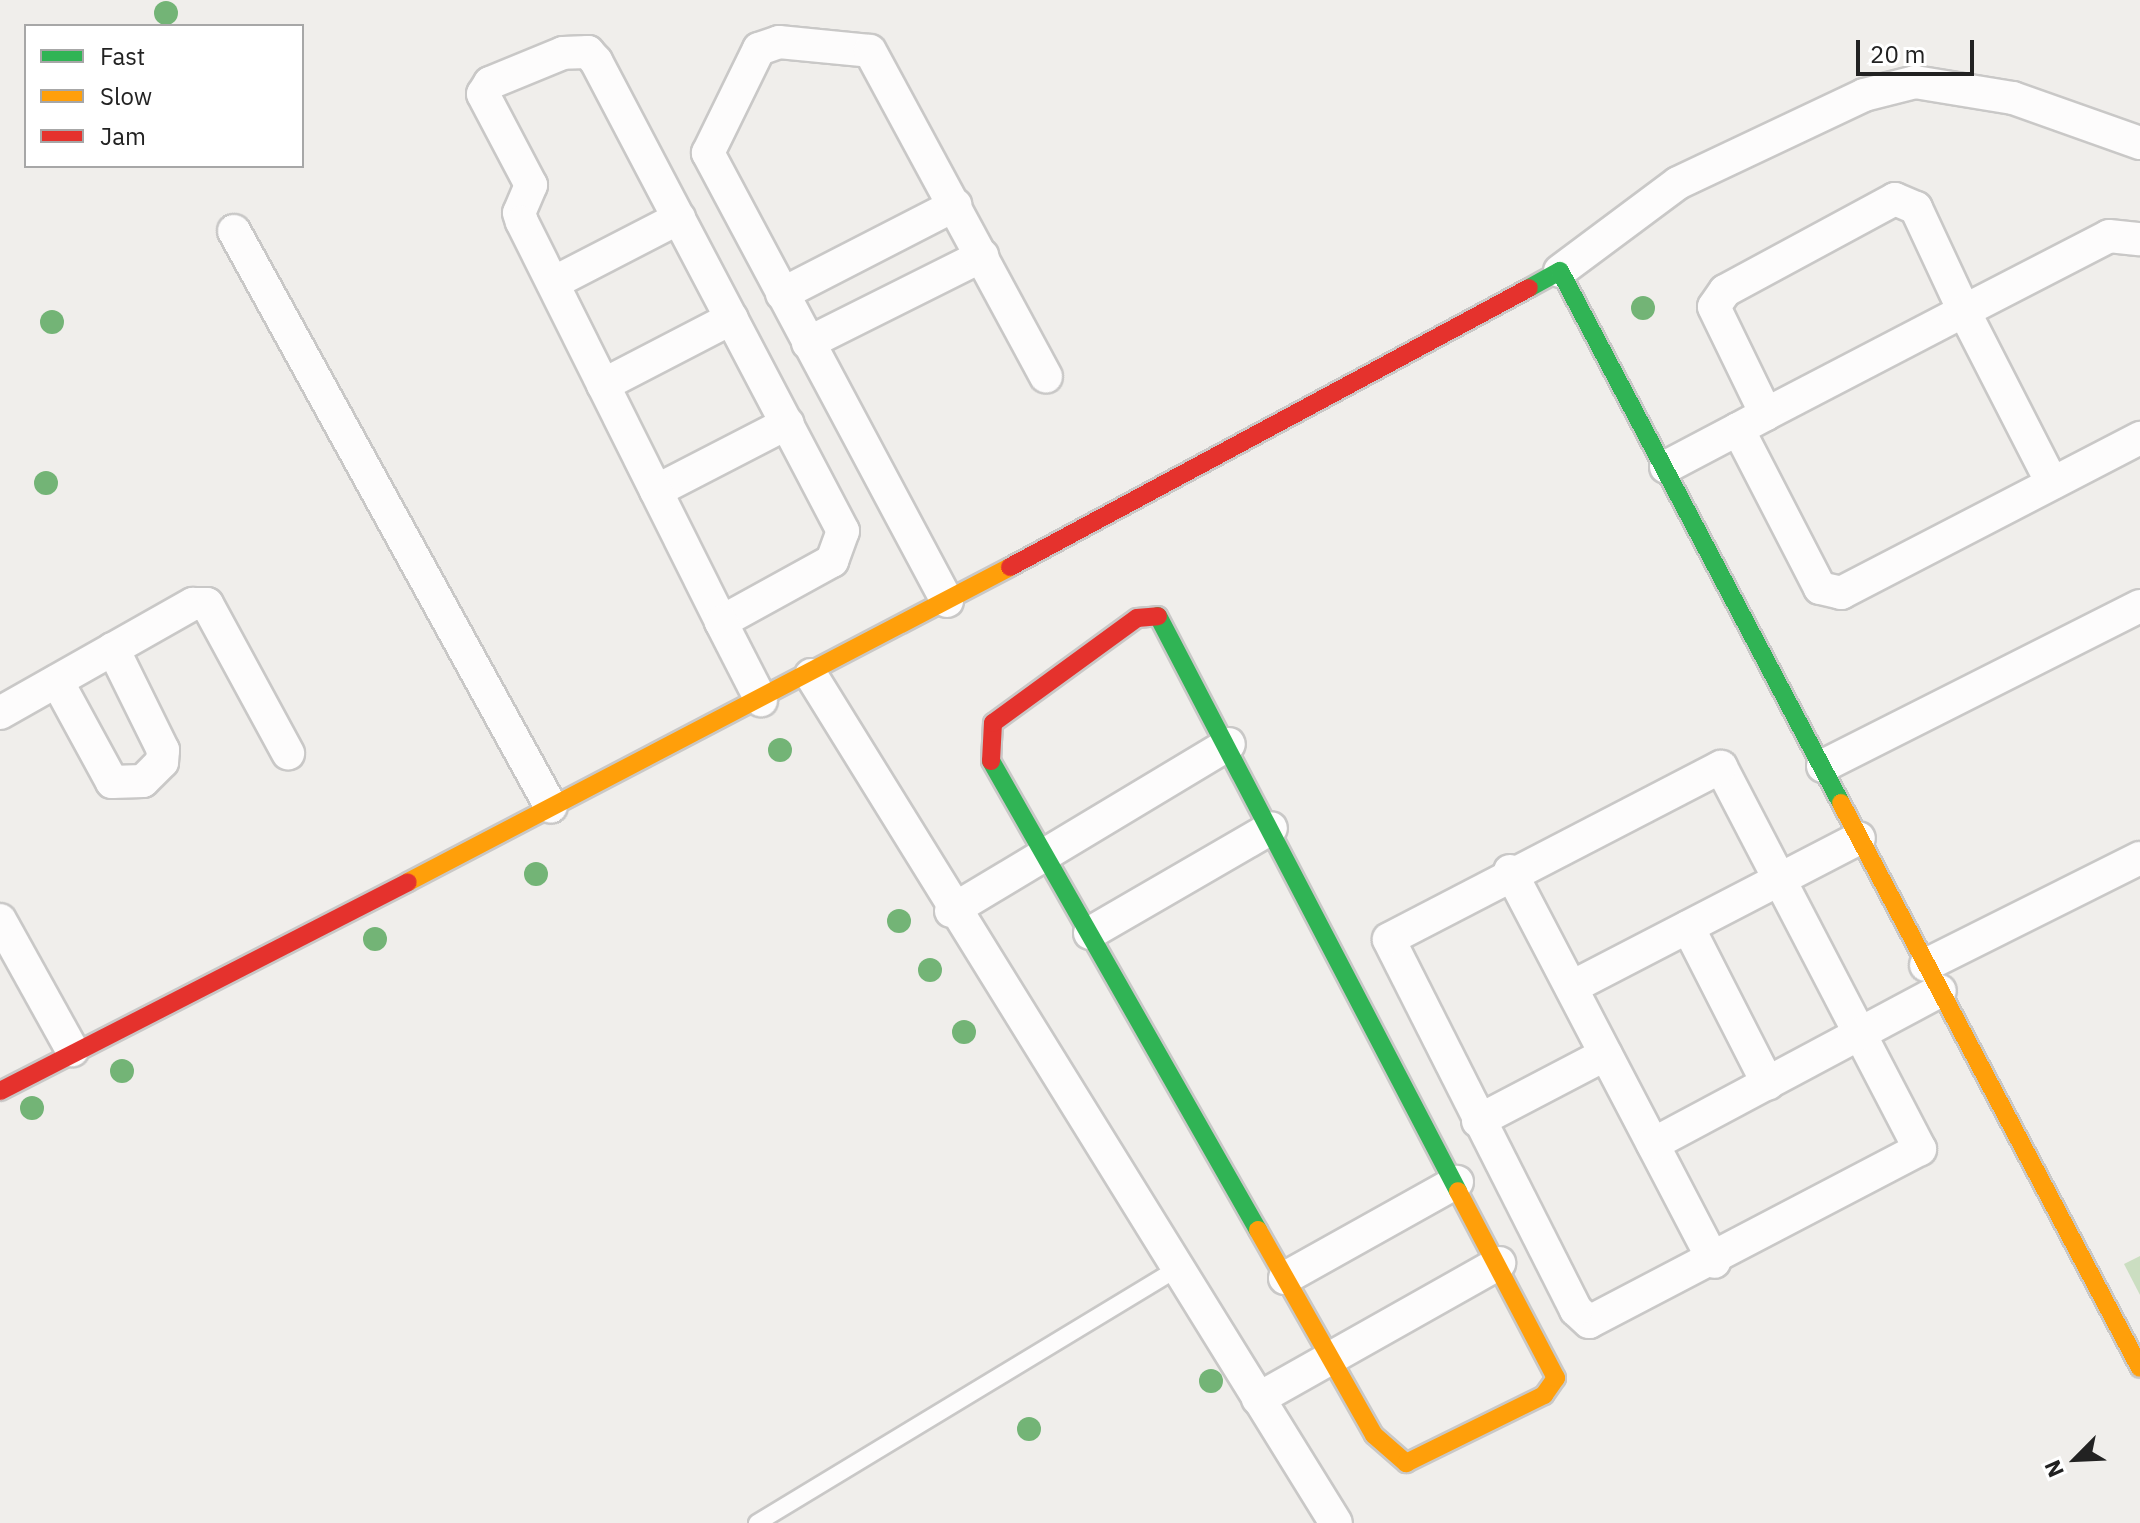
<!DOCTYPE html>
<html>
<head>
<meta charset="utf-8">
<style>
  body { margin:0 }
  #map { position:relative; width:2140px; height:1523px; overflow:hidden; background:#f0eeeb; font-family:"IBM Plex Sans",sans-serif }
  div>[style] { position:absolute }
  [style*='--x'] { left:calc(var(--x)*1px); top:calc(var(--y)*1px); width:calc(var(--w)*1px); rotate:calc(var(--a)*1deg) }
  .forest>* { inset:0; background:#cbdec1 }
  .roads { filter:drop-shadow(2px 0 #c9c8c7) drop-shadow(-2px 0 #c9c8c7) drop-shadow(0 2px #c9c8c7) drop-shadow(0 -2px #c9c8c7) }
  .lane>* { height:16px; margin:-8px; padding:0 8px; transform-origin:8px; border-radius:8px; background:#fdfcfc }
  .street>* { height:32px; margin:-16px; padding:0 16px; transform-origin:16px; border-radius:16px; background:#fdfcfc }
  .fast>* { height:18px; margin:-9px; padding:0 9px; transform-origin:9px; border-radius:9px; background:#30b455 }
  .slow>* { height:18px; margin:-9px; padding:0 9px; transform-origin:9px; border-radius:9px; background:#ff9f0a }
  .jam>* { height:18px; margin:-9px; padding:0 9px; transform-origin:9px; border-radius:9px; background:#e5322d }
  .trees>* { width:24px; height:24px; margin:-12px; border-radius:50%; background:#73b476 }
  span { translate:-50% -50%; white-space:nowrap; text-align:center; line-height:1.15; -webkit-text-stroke:8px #fff; paint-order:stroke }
  .legend { position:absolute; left:24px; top:24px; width:280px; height:144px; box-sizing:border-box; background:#fff; border:2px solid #a7a7a7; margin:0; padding:10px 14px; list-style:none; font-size:24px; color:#222 }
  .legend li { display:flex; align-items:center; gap:16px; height:40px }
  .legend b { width:40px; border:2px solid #a7a7a7 }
  .north { position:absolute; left:2036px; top:1419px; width:80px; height:80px; -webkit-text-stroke:6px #fff; paint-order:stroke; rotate:246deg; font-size:22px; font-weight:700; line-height:32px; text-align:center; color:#222 }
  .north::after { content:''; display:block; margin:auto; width:28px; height:36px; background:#222; clip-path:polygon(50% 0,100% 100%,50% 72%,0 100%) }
  .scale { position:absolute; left:1856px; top:40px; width:118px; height:36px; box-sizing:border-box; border:4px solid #222; border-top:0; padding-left:10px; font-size:24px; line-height:28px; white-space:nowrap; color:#222; -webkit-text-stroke:6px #fff; paint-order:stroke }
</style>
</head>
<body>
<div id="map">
  <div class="forest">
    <i style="clip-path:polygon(2140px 1256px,2140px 1295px,2124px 1264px)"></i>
  </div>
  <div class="roads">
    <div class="lane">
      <i style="--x:757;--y:1523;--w:494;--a:-31.2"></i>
    </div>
    <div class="street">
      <i style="--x:234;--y:231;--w:657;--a:61.17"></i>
      <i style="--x:1560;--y:271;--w:147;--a:-36.7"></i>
      <i style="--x:1678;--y:183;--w:206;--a:-25.3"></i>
      <i style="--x:1864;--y:95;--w:53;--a:-14.3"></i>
      <i style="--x:1915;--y:82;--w:99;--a:9.3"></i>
      <i style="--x:2013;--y:98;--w:135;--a:19.5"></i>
      <i style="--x:553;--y:283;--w:142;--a:-27.3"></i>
      <i style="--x:782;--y:294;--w:195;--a:-27.2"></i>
      <i style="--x:808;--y:343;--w:195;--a:-26.6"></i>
      <i style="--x:603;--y:385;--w:145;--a:-27.4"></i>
      <i style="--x:1766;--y:414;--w:223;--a:-27.5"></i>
      <i style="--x:1964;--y:311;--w:114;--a:-115"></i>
      <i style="--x:1916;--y:208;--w:23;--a:-157"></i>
      <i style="--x:1895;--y:199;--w:193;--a:151.6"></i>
      <i style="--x:1725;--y:291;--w:19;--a:125"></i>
      <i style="--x:1714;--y:307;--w:119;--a:64.1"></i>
      <i style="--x:1766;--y:414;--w:32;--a:152"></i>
      <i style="--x:1738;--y:429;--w:179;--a:62.7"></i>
      <i style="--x:1820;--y:588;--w:22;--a:13"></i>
      <i style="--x:1841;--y:593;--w:337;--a:-27.4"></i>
      <i style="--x:1666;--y:467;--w:81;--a:-27.8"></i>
      <i style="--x:2052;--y:483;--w:193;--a:-117.1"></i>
      <i style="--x:1964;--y:311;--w:163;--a:-27.3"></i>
      <i style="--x:2109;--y:236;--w:31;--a:6"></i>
      <i style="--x:656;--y:491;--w:148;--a:-27.3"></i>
      <i style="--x:947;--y:601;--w:508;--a:-118.08"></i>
      <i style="--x:708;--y:153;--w:116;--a:-63.9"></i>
      <i style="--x:759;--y:49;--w:21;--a:-19"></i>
      <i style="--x:779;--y:42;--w:91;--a:5.6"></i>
      <i style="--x:870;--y:51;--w:370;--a:61.6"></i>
      <i style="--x:721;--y:622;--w:127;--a:-28.8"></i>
      <i style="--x:832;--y:561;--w:32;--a:-70"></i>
      <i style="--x:843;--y:531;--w:531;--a:-117.72"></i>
      <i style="--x:596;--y:61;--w:12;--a:-132"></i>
      <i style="--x:588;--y:52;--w:25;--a:178"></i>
      <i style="--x:563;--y:53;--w:79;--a:157.7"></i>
      <i style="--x:490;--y:83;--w:13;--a:122"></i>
      <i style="--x:483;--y:94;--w:103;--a:62.2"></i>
      <i style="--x:531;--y:185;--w:30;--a:113"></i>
      <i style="--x:519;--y:213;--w:9;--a:72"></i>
      <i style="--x:522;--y:222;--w:447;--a:63.5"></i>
      <i style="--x:721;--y:622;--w:88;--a:62.9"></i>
      <i style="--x:811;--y:675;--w:997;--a:58.24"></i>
      <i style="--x:57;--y:681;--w:115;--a:61.4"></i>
      <i style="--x:112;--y:782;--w:31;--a:-2"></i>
      <i style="--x:143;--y:781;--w:27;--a:-45"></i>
      <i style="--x:162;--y:762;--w:12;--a:-85"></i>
      <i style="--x:163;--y:750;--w:113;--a:-116.3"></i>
      <i style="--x:0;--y:713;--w:222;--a:-29.5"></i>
      <i style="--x:193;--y:604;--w:14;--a:0"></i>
      <i style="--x:207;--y:604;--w:170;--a:61.5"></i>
      <i style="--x:1823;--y:766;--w:355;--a:-26.8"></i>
      <i style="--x:1721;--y:767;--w:431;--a:62.5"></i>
      <i style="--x:1920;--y:1149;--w:373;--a:152.4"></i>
      <i style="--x:1589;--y:1322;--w:18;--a:-137"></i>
      <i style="--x:1576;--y:1310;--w:415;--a:-116.8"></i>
      <i style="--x:1389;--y:939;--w:374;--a:-27.4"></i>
      <i style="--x:1510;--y:871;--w:441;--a:62.4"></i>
      <i style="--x:951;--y:911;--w:324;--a:-31"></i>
      <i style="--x:0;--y:920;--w:149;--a:61"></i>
      <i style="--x:1688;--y:927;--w:176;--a:63"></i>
      <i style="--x:1090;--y:933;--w:209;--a:-30.1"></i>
      <i style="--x:1926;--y:965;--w:239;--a:-26.6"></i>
      <i style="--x:1572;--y:987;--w:323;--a:-27.4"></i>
      <i style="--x:1478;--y:1121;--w:144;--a:-27.6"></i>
      <i style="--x:1653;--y:1144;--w:325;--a:-28.1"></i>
      <i style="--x:1285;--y:1278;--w:197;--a:-29.2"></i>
      <i style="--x:1258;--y:1399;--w:277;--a:-29.4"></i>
    </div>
    <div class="fast">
      <i style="--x:1529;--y:288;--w:35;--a:-29"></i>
      <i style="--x:1560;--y:271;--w:602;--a:62.16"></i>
      <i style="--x:1158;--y:616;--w:649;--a:62.45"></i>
      <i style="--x:991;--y:761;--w:540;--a:60.35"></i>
    </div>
    <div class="slow">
      <i style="--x:1841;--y:803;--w:639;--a:62.11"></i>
      <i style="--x:408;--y:882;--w:679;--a:-27.62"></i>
      <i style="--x:1258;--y:1230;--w:236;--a:60.5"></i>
      <i style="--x:1374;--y:1435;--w:43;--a:41.2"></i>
      <i style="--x:1406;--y:1463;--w:154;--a:-26.2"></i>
      <i style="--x:1544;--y:1395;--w:21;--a:-55"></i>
      <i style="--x:1556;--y:1378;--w:211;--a:-117.7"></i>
    </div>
    <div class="jam">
      <i style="--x:1010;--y:567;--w:589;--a:-28.26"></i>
      <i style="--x:991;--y:761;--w:38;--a:-87"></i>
      <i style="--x:993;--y:723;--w:178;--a:-36.1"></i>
      <i style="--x:1137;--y:618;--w:21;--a:-5"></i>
      <i style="--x:0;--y:1091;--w:458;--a:-27.1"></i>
    </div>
  </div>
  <div class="trees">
    <i style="left:166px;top:13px"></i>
    <i style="left:1643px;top:308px"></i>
    <i style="left:52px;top:322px"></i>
    <i style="left:46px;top:483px"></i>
    <i style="left:780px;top:750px"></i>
    <i style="left:536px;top:874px"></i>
    <i style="left:899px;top:921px"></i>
    <i style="left:375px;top:939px"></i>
    <i style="left:930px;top:970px"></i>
    <i style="left:964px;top:1032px"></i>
    <i style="left:122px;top:1071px"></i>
    <i style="left:32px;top:1108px"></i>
    <i style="left:1211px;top:1381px"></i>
    <i style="left:1029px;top:1429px"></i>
  </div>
  <ul class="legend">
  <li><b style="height:10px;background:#30b455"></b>Fast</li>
  <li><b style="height:10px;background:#ff9f0a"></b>Slow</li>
  <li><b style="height:10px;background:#e5322d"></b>Jam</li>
  </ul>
  <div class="north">N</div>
  <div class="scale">20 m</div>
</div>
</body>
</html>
